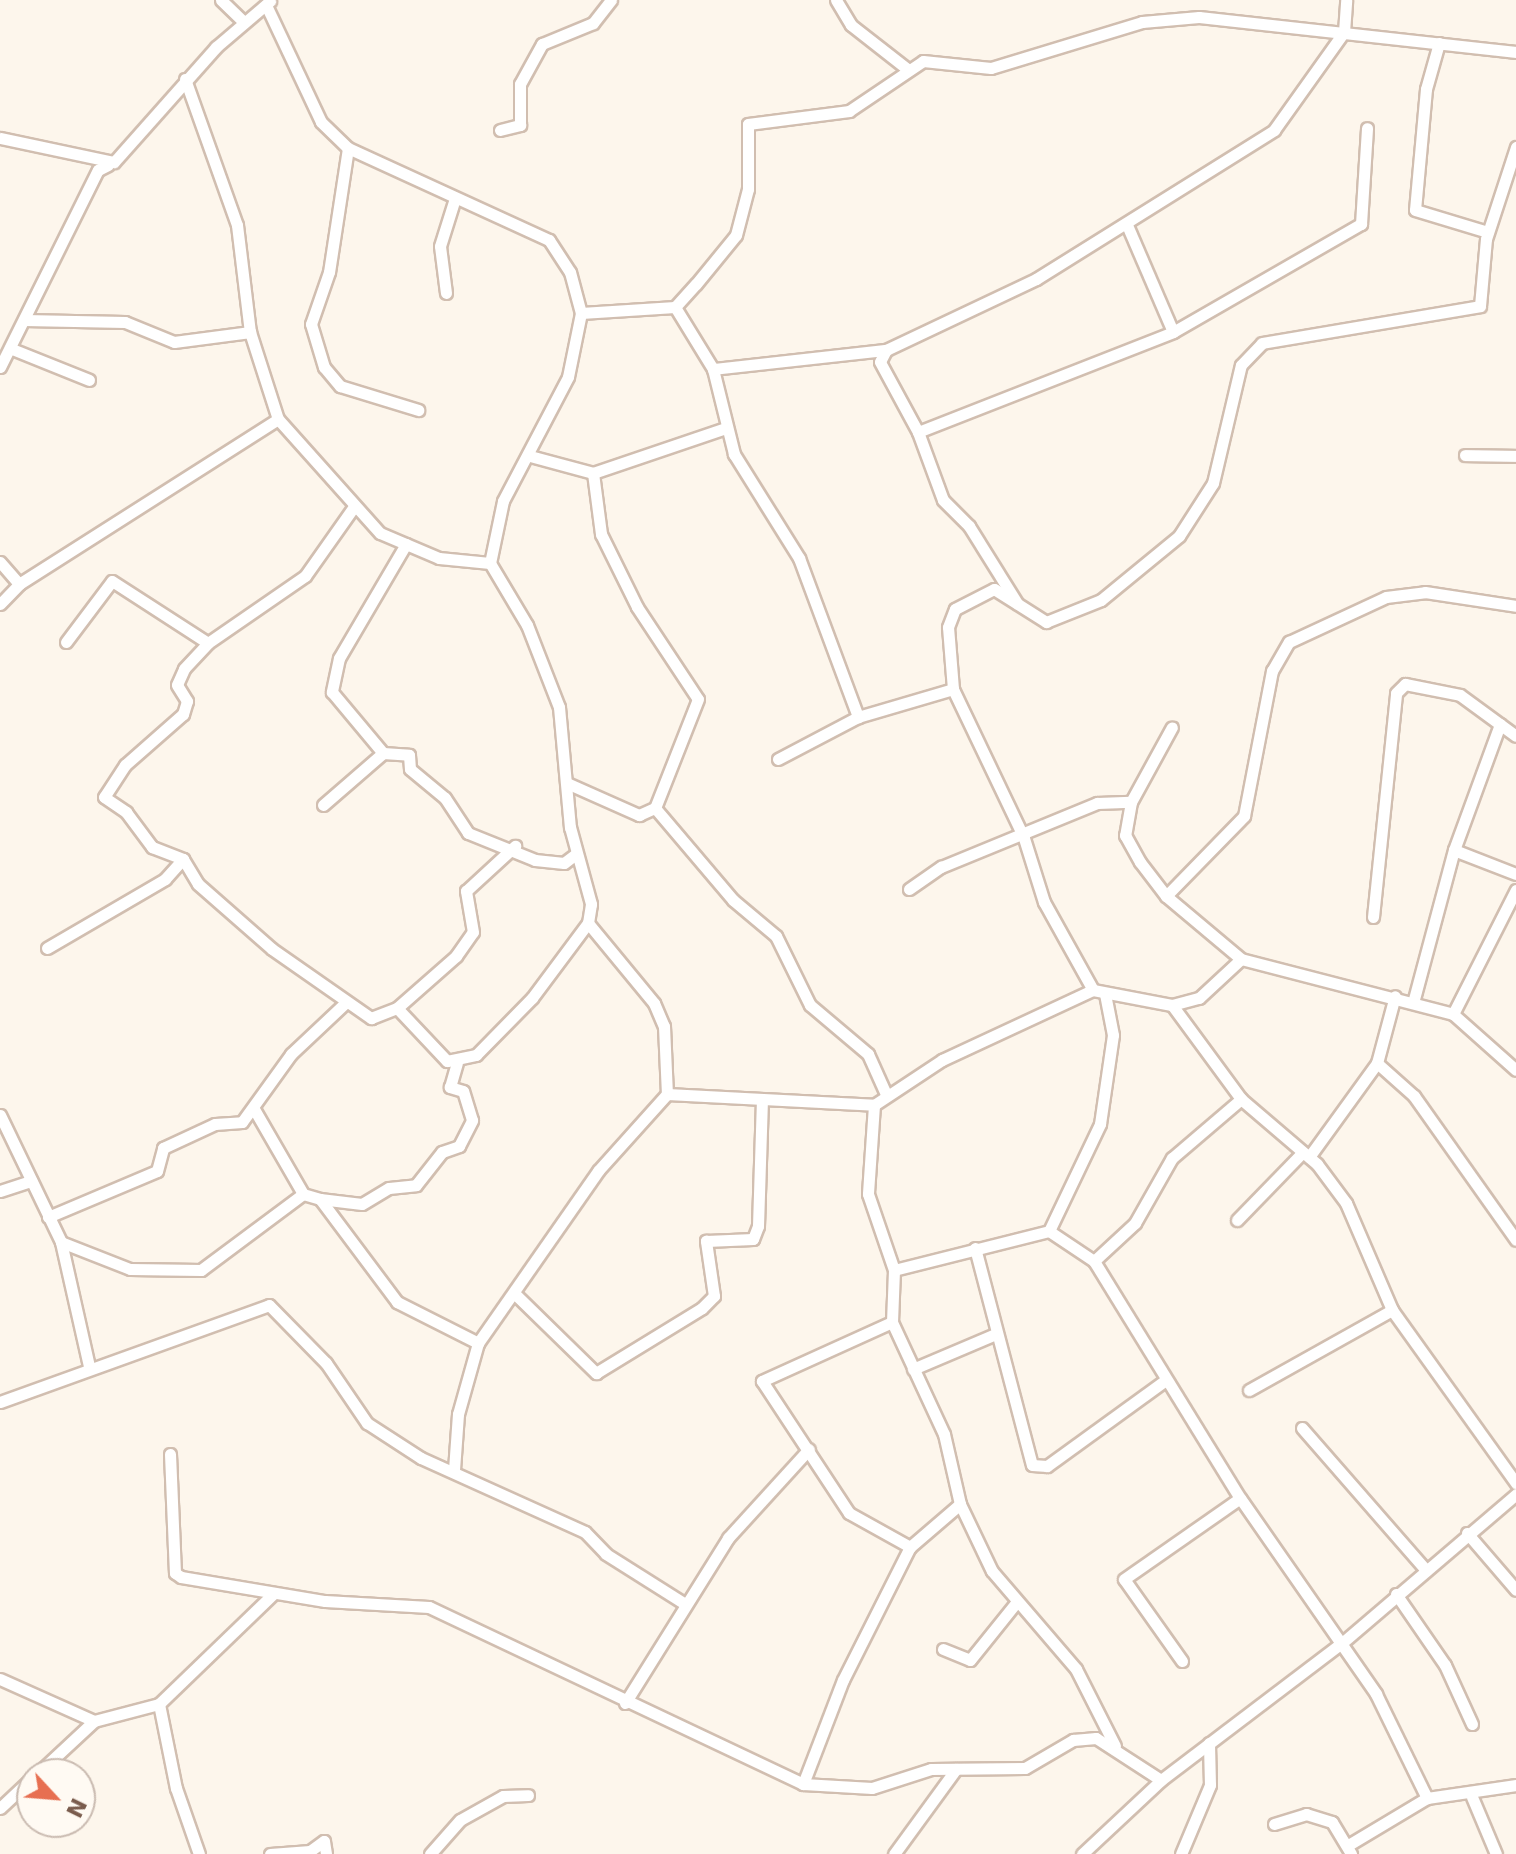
<!DOCTYPE html>
<html>
<head>
<meta charset="utf-8">
<style>
  body { margin:0 }
  #map { position:relative; width:1516px; height:1854px; overflow:hidden; background:#fdf6ec; font-family:"DejaVu Sans",sans-serif }
  div>[style] { position:absolute }
  [style*='--x'] { left:calc(var(--x)*1px); top:calc(var(--y)*1px); width:calc(var(--w)*1px); rotate:calc(var(--a)*1deg) }
  .roads { filter:drop-shadow(2px 0 #d1beb0) drop-shadow(-2px 0 #d1beb0) drop-shadow(0 2px #d1beb0) drop-shadow(0 -2px #d1beb0) }
  .minor>* { height:11px; margin:-5.5px; padding:0 5.5px; transform-origin:5.5px; border-radius:5.5px; background:#fff }
  span { translate:-50% -50%; white-space:nowrap; text-align:center; line-height:1.15; -webkit-text-stroke:8px #fffaf3; paint-order:stroke }
  .north { position:absolute; left:16px; top:1758px; width:80px; height:80px; box-sizing:border-box; background:#fffaf3; border:2px solid #cabbb1; border-radius:50%; rotate:116deg; font-size:22px; font-weight:700; line-height:32px; text-align:center; color:#7a5c4d }
  .north::after { content:''; display:block; margin:auto; width:28px; height:36px; background:#e76f51; clip-path:polygon(50% 0,100% 100%,50% 72%,0 100%) }
</style>
</head>
<body>
<div id="map">
  <div class="roads">
    <div class="minor">
      <i style="--x:221;--y:0;--w:32;--a:44"></i>
      <i style="--x:836;--y:0;--w:29;--a:59"></i>
      <i style="--x:851;--y:25;--w:70;--a:38"></i>
      <i style="--x:266;--y:5;--w:129;--a:64.8"></i>
      <i style="--x:321;--y:122;--w:37;--a:44"></i>
      <i style="--x:348;--y:148;--w:221;--a:24.6"></i>
      <i style="--x:549;--y:240;--w:38;--a:57"></i>
      <i style="--x:570;--y:272;--w:42;--a:75"></i>
      <i style="--x:581;--y:313;--w:65;--a:101.5"></i>
      <i style="--x:568;--y:377;--w:140;--a:117.7"></i>
      <i style="--x:503;--y:501;--w:63;--a:101.8"></i>
      <i style="--x:490;--y:563;--w:72;--a:59.2"></i>
      <i style="--x:527;--y:625;--w:88;--a:68.7"></i>
      <i style="--x:559;--y:707;--w:121;--a:84.8"></i>
      <i style="--x:570;--y:827;--w:80;--a:74.7"></i>
      <i style="--x:591;--y:904;--w:19;--a:99"></i>
      <i style="--x:588;--y:923;--w:104;--a:50.5"></i>
      <i style="--x:654;--y:1003;--w:25;--a:67"></i>
      <i style="--x:664;--y:1026;--w:68;--a:87.5"></i>
      <i style="--x:667;--y:1094;--w:103;--a:131.9"></i>
      <i style="--x:598;--y:1171;--w:210;--a:124.9"></i>
      <i style="--x:478;--y:1343;--w:74;--a:105.7"></i>
      <i style="--x:458;--y:1414;--w:56;--a:94.1"></i>
      <i style="--x:1439;--y:43;--w:48;--a:105.8"></i>
      <i style="--x:1426;--y:89;--w:121;--a:95.2"></i>
      <i style="--x:1415;--y:210;--w:76;--a:16.8"></i>
      <i style="--x:185;--y:79;--w:155;--a:70.4"></i>
      <i style="--x:237;--y:225;--w:108;--a:83.1"></i>
      <i style="--x:250;--y:332;--w:91;--a:72.2"></i>
      <i style="--x:278;--y:419;--w:153;--a:48.2"></i>
      <i style="--x:380;--y:533;--w:64;--a:23"></i>
      <i style="--x:439;--y:558;--w:51;--a:5.6"></i>
      <i style="--x:500;--y:130;--w:21;--a:-14"></i>
      <i style="--x:520;--y:125;--w:41;--a:-90"></i>
      <i style="--x:520;--y:84;--w:46;--a:-61.2"></i>
      <i style="--x:542;--y:44;--w:55;--a:-22.4"></i>
      <i style="--x:593;--y:23;--w:29;--a:-52"></i>
      <i style="--x:0;--y:138;--w:116;--a:11.9"></i>
      <i style="--x:114;--y:162;--w:154;--a:-48.4"></i>
      <i style="--x:216;--y:47;--w:71;--a:-40.4"></i>
      <i style="--x:348;--y:148;--w:125;--a:98.7"></i>
      <i style="--x:329;--y:272;--w:55;--a:109.1"></i>
      <i style="--x:311;--y:324;--w:45;--a:73.2"></i>
      <i style="--x:324;--y:367;--w:25;--a:50"></i>
      <i style="--x:340;--y:386;--w:82;--a:17.1"></i>
      <i style="--x:1127;--y:225;--w:116;--a:66.7"></i>
      <i style="--x:446;--y:293;--w:47;--a:-97.3"></i>
      <i style="--x:440;--y:246;--w:50;--a:-72.6"></i>
      <i style="--x:675;--y:307;--w:73;--a:58.5"></i>
      <i style="--x:713;--y:369;--w:88;--a:76.1"></i>
      <i style="--x:734;--y:454;--w:123;--a:58"></i>
      <i style="--x:799;--y:558;--w:170;--a:69.6"></i>
      <i style="--x:581;--y:313;--w:94;--a:-3.7"></i>
      <i style="--x:675;--y:307;--w:31;--a:-48"></i>
      <i style="--x:696;--y:284;--w:63;--a:-50.8"></i>
      <i style="--x:736;--y:235;--w:48;--a:-75.4"></i>
      <i style="--x:748;--y:189;--w:65;--a:-90"></i>
      <i style="--x:748;--y:124;--w:102;--a:-7.3"></i>
      <i style="--x:849;--y:111;--w:89;--a:-34"></i>
      <i style="--x:923;--y:61;--w:68;--a:5.9"></i>
      <i style="--x:991;--y:68;--w:158;--a:-16.9"></i>
      <i style="--x:1142;--y:22;--w:57;--a:-5"></i>
      <i style="--x:1199;--y:17;--w:319;--a:6.3"></i>
      <i style="--x:24;--y:320;--w:101;--a:1.1"></i>
      <i style="--x:125;--y:322;--w:53;--a:22.2"></i>
      <i style="--x:174;--y:342;--w:77;--a:-7.5"></i>
      <i style="--x:12;--y:349;--w:83;--a:21.9"></i>
      <i style="--x:886;--y:350;--w:13;--a:117"></i>
      <i style="--x:880;--y:362;--w:80;--a:61.5"></i>
      <i style="--x:918;--y:432;--w:72;--a:69.8"></i>
      <i style="--x:943;--y:500;--w:37;--a:45"></i>
      <i style="--x:969;--y:526;--w:91;--a:58.1"></i>
      <i style="--x:0;--y:367;--w:220;--a:-63.6"></i>
      <i style="--x:98;--y:170;--w:11;--a:-27"></i>
      <i style="--x:713;--y:369;--w:174;--a:-6.3"></i>
      <i style="--x:886;--y:350;--w:166;--a:-25.3"></i>
      <i style="--x:1036;--y:279;--w:281;--a:-32"></i>
      <i style="--x:1274;--y:130;--w:120;--a:-54.5"></i>
      <i style="--x:1344;--y:32;--w:32;--a:-86"></i>
      <i style="--x:918;--y:432;--w:274;--a:-21.4"></i>
      <i style="--x:1173;--y:332;--w:217;--a:-29.9"></i>
      <i style="--x:1361;--y:224;--w:96;--a:-86.4"></i>
      <i style="--x:1465;--y:455;--w:51;--a:1.1"></i>
      <i style="--x:530;--y:456;--w:65;--a:15.1"></i>
      <i style="--x:593;--y:473;--w:137;--a:-18.7"></i>
      <i style="--x:593;--y:473;--w:62;--a:82.5"></i>
      <i style="--x:601;--y:534;--w:81;--a:63.7"></i>
      <i style="--x:637;--y:607;--w:110;--a:56.5"></i>
      <i style="--x:698;--y:699;--w:117;--a:111.5"></i>
      <i style="--x:353;--y:508;--w:83;--a:125.2"></i>
      <i style="--x:305;--y:576;--w:118;--a:145.4"></i>
      <i style="--x:208;--y:643;--w:35;--a:133"></i>
      <i style="--x:184;--y:669;--w:17;--a:114"></i>
      <i style="--x:177;--y:685;--w:19;--a:58"></i>
      <i style="--x:187;--y:701;--w:14;--a:107"></i>
      <i style="--x:183;--y:714;--w:77;--a:138.7"></i>
      <i style="--x:125;--y:765;--w:38;--a:123"></i>
      <i style="--x:104;--y:797;--w:27;--a:34"></i>
      <i style="--x:126;--y:812;--w:44;--a:53.4"></i>
      <i style="--x:152;--y:847;--w:33;--a:21"></i>
      <i style="--x:183;--y:859;--w:29;--a:59"></i>
      <i style="--x:198;--y:884;--w:98;--a:41.3"></i>
      <i style="--x:272;--y:949;--w:121;--a:34.9"></i>
      <i style="--x:371;--y:1018;--w:28;--a:-21"></i>
      <i style="--x:397;--y:1008;--w:79;--a:-41.4"></i>
      <i style="--x:456;--y:956;--w:29;--a:-55"></i>
      <i style="--x:473;--y:932;--w:42;--a:-99.7"></i>
      <i style="--x:466;--y:891;--w:67;--a:-42.6"></i>
      <i style="--x:406;--y:544;--w:132;--a:120.4"></i>
      <i style="--x:339;--y:658;--w:35;--a:102"></i>
      <i style="--x:332;--y:692;--w:80;--a:50.1"></i>
      <i style="--x:383;--y:753;--w:26;--a:4"></i>
      <i style="--x:409;--y:755;--w:14;--a:86"></i>
      <i style="--x:410;--y:769;--w:45;--a:39.6"></i>
      <i style="--x:445;--y:798;--w:42;--a:56.7"></i>
      <i style="--x:468;--y:833;--w:72;--a:21.9"></i>
      <i style="--x:535;--y:860;--w:29;--a:6"></i>
      <i style="--x:564;--y:863;--w:15;--a:-37"></i>
      <i style="--x:0;--y:562;--w:29;--a:49"></i>
      <i style="--x:0;--y:604;--w:28;--a:-46"></i>
      <i style="--x:19;--y:584;--w:307;--a:-32.5"></i>
      <i style="--x:66;--y:642;--w:76;--a:-53"></i>
      <i style="--x:112;--y:581;--w:114;--a:32.9"></i>
      <i style="--x:778;--y:759;--w:90;--a:-27.7"></i>
      <i style="--x:858;--y:717;--w:99;--a:-16.4"></i>
      <i style="--x:569;--y:784;--w:77;--a:23.9"></i>
      <i style="--x:639;--y:815;--w:17;--a:-24"></i>
      <i style="--x:655;--y:808;--w:121;--a:49.7"></i>
      <i style="--x:733;--y:900;--w:56;--a:39.9"></i>
      <i style="--x:776;--y:936;--w:77;--a:63.8"></i>
      <i style="--x:810;--y:1005;--w:76;--a:40.2"></i>
      <i style="--x:868;--y:1054;--w:42;--a:65.9"></i>
      <i style="--x:1131;--y:802;--w:34;--a:100"></i>
      <i style="--x:1125;--y:835;--w:31;--a:61"></i>
      <i style="--x:1140;--y:862;--w:43;--a:52.6"></i>
      <i style="--x:1166;--y:896;--w:98;--a:40"></i>
      <i style="--x:1241;--y:959;--w:219;--a:14.5"></i>
      <i style="--x:1453;--y:1014;--w:84;--a:41.6"></i>
      <i style="--x:323;--y:805;--w:79;--a:-40.9"></i>
      <i style="--x:1454;--y:850;--w:66;--a:21.2"></i>
      <i style="--x:909;--y:889;--w:39;--a:-35"></i>
      <i style="--x:941;--y:867;--w:169;--a:-22.3"></i>
      <i style="--x:1097;--y:803;--w:34;--a:-2"></i>
      <i style="--x:1131;--y:802;--w:85;--a:-61.3"></i>
      <i style="--x:1166;--y:896;--w:112;--a:-45.7"></i>
      <i style="--x:1244;--y:816;--w:148;--a:-79.1"></i>
      <i style="--x:1272;--y:671;--w:34;--a:-60"></i>
      <i style="--x:1289;--y:642;--w:107;--a:-24.9"></i>
      <i style="--x:1386;--y:597;--w:39;--a:-7"></i>
      <i style="--x:1425;--y:592;--w:92;--a:8.7"></i>
      <i style="--x:1373;--y:917;--w:225;--a:-84.1"></i>
      <i style="--x:1396;--y:693;--w:13;--a:-45"></i>
      <i style="--x:1405;--y:684;--w:56;--a:11.3"></i>
      <i style="--x:1460;--y:695;--w:69;--a:36.2"></i>
      <i style="--x:47;--y:948;--w:137;--a:-30.3"></i>
      <i style="--x:165;--y:879;--w:27;--a:-48"></i>
      <i style="--x:1093;--y:990;--w:101;--a:-119.1"></i>
      <i style="--x:1044;--y:902;--w:67;--a:-107.4"></i>
      <i style="--x:1024;--y:838;--w:165;--a:-115.5"></i>
      <i style="--x:953;--y:689;--w:62;--a:-94.6"></i>
      <i style="--x:948;--y:627;--w:19;--a:-69"></i>
      <i style="--x:955;--y:609;--w:44;--a:-27.1"></i>
      <i style="--x:994;--y:589;--w:62;--a:32.4"></i>
      <i style="--x:1046;--y:622;--w:59;--a:-21.8"></i>
      <i style="--x:1101;--y:600;--w:101;--a:-39.4"></i>
      <i style="--x:1179;--y:536;--w:63;--a:-57.3"></i>
      <i style="--x:1213;--y:483;--w:121;--a:-76.7"></i>
      <i style="--x:1241;--y:365;--w:30;--a:-46"></i>
      <i style="--x:1262;--y:343;--w:221;--a:-9.6"></i>
      <i style="--x:1480;--y:306;--w:67;--a:-84.9"></i>
      <i style="--x:1486;--y:239;--w:97;--a:-71.9"></i>
      <i style="--x:1414;--y:999;--w:154;--a:-75"></i>
      <i style="--x:1454;--y:850;--w:134;--a:-69.9"></i>
      <i style="--x:1172;--y:1005;--w:28;--a:-15"></i>
      <i style="--x:1199;--y:998;--w:57;--a:-42.9"></i>
      <i style="--x:397;--y:1008;--w:73;--a:46.7"></i>
      <i style="--x:447;--y:1061;--w:30;--a:-12"></i>
      <i style="--x:476;--y:1055;--w:80;--a:-45.5"></i>
      <i style="--x:532;--y:998;--w:94;--a:-53.3"></i>
      <i style="--x:1453;--y:1014;--w:139;--a:-63.1"></i>
      <i style="--x:1377;--y:1063;--w:50;--a:41.7"></i>
      <i style="--x:1414;--y:1096;--w:176;--a:54.7"></i>
      <i style="--x:667;--y:1094;--w:207;--a:3"></i>
      <i style="--x:874;--y:1105;--w:82;--a:-33.5"></i>
      <i style="--x:942;--y:1060;--w:166;--a:-24.9"></i>
      <i style="--x:1093;--y:990;--w:80;--a:10.8"></i>
      <i style="--x:1172;--y:1005;--w:117;--a:53.7"></i>
      <i style="--x:1241;--y:1099;--w:100;--a:40.5"></i>
      <i style="--x:1317;--y:1164;--w:49;--a:53.4"></i>
      <i style="--x:1346;--y:1203;--w:116;--a:66.7"></i>
      <i style="--x:1392;--y:1310;--w:213;--a:54.4"></i>
      <i style="--x:874;--y:1105;--w:89;--a:93.9"></i>
      <i style="--x:868;--y:1194;--w:80;--a:71.1"></i>
      <i style="--x:894;--y:1270;--w:52;--a:92.2"></i>
      <i style="--x:892;--y:1322;--w:123;--a:65.1"></i>
      <i style="--x:944;--y:1434;--w:72;--a:77.1"></i>
      <i style="--x:960;--y:1504;--w:74;--a:64.5"></i>
      <i style="--x:992;--y:1571;--w:129;--a:49.4"></i>
      <i style="--x:1076;--y:1669;--w:86;--a:63.1"></i>
      <i style="--x:254;--y:1109;--w:98;--a:60"></i>
      <i style="--x:303;--y:1194;--w:18;--a:16"></i>
      <i style="--x:320;--y:1199;--w:129;--a:53.2"></i>
      <i style="--x:397;--y:1302;--w:91;--a:26.8"></i>
      <i style="--x:0;--y:1115;--w:141;--a:64.3"></i>
      <i style="--x:61;--y:1242;--w:127;--a:77.3"></i>
      <i style="--x:1309;--y:1157;--w:116;--a:-54.1"></i>
      <i style="--x:1377;--y:1063;--w:69;--a:-75"></i>
      <i style="--x:0;--y:1191;--w:33;--a:-18"></i>
      <i style="--x:320;--y:1199;--w:42;--a:6.8"></i>
      <i style="--x:362;--y:1204;--w:31;--a:-31"></i>
      <i style="--x:389;--y:1188;--w:27;--a:-6"></i>
      <i style="--x:416;--y:1185;--w:42;--a:-51.8"></i>
      <i style="--x:442;--y:1152;--w:18;--a:-19"></i>
      <i style="--x:459;--y:1146;--w:29;--a:-63"></i>
      <i style="--x:472;--y:1120;--w:30;--a:-107"></i>
      <i style="--x:463;--y:1091;--w:14;--a:-163"></i>
      <i style="--x:450;--y:1087;--w:25;--a:-74"></i>
      <i style="--x:48;--y:1217;--w:118;--a:-22.9"></i>
      <i style="--x:157;--y:1171;--w:24;--a:-75"></i>
      <i style="--x:163;--y:1148;--w:57;--a:-24.8"></i>
      <i style="--x:215;--y:1124;--w:27;--a:-4"></i>
      <i style="--x:242;--y:1122;--w:84;--a:-54.2"></i>
      <i style="--x:291;--y:1054;--w:73;--a:-43.3"></i>
      <i style="--x:1237;--y:1220;--w:92;--a:-45.9"></i>
      <i style="--x:1049;--y:1231;--w:119;--a:-64.5"></i>
      <i style="--x:1100;--y:1124;--w:90;--a:-81.7"></i>
      <i style="--x:1113;--y:1035;--w:42;--a:-101"></i>
      <i style="--x:61;--y:1242;--w:74;--a:21.4"></i>
      <i style="--x:130;--y:1269;--w:71;--a:0.8"></i>
      <i style="--x:201;--y:1270;--w:127;--a:-36.7"></i>
      <i style="--x:975;--y:1248;--w:224;--a:75.3"></i>
      <i style="--x:1032;--y:1465;--w:15;--a:4"></i>
      <i style="--x:1047;--y:1466;--w:147;--a:-35.9"></i>
      <i style="--x:1094;--y:1261;--w:56;--a:-42.8"></i>
      <i style="--x:1135;--y:1223;--w:75;--a:-60.4"></i>
      <i style="--x:1172;--y:1158;--w:91;--a:-40.5"></i>
      <i style="--x:894;--y:1270;--w:160;--a:-14.1"></i>
      <i style="--x:1049;--y:1231;--w:54;--a:33.7"></i>
      <i style="--x:1094;--y:1261;--w:278;--a:58.4"></i>
      <i style="--x:1240;--y:1498;--w:239;--a:55.2"></i>
      <i style="--x:1376;--y:1694;--w:116;--a:63.9"></i>
      <i style="--x:514;--y:1293;--w:115;--a:44.3"></i>
      <i style="--x:596;--y:1373;--w:124;--a:-31.5"></i>
      <i style="--x:702;--y:1308;--w:17;--a:-45"></i>
      <i style="--x:714;--y:1296;--w:56;--a:-98.3"></i>
      <i style="--x:706;--y:1241;--w:47;--a:-2.4"></i>
      <i style="--x:753;--y:1239;--w:14;--a:-69"></i>
      <i style="--x:758;--y:1226;--w:124;--a:-88.2"></i>
      <i style="--x:892;--y:1322;--w:143;--a:155.6"></i>
      <i style="--x:762;--y:1381;--w:158;--a:56.6"></i>
      <i style="--x:849;--y:1513;--w:70;--a:29.1"></i>
      <i style="--x:913;--y:1369;--w:87;--a:-23"></i>
      <i style="--x:1249;--y:1390;--w:164;--a:-29.2"></i>
      <i style="--x:0;--y:1402;--w:286;--a:-19.8"></i>
      <i style="--x:269;--y:1305;--w:81;--a:45.5"></i>
      <i style="--x:326;--y:1363;--w:73;--a:55.7"></i>
      <i style="--x:367;--y:1423;--w:64;--a:32.9"></i>
      <i style="--x:421;--y:1458;--w:180;--a:24.3"></i>
      <i style="--x:585;--y:1532;--w:30;--a:46"></i>
      <i style="--x:606;--y:1554;--w:93;--a:32.3"></i>
      <i style="--x:1302;--y:1428;--w:187;--a:48.9"></i>
      <i style="--x:170;--y:1454;--w:119;--a:87.6"></i>
      <i style="--x:175;--y:1573;--w:7;--a:34"></i>
      <i style="--x:181;--y:1577;--w:146;--a:9.5"></i>
      <i style="--x:325;--y:1601;--w:104;--a:3.3"></i>
      <i style="--x:429;--y:1607;--w:414;--a:25.3"></i>
      <i style="--x:803;--y:1784;--w:69;--a:3.3"></i>
      <i style="--x:872;--y:1788;--w:62;--a:-17.9"></i>
      <i style="--x:931;--y:1769;--w:94;--a:-0.6"></i>
      <i style="--x:1025;--y:1768;--w:56;--a:-30.3"></i>
      <i style="--x:1073;--y:1740;--w:23;--a:-5"></i>
      <i style="--x:1096;--y:1738;--w:77;--a:32.9"></i>
      <i style="--x:1467;--y:1533;--w:75;--a:49.3"></i>
      <i style="--x:1396;--y:1594;--w:86;--a:55.4"></i>
      <i style="--x:1445;--y:1665;--w:65;--a:65.4"></i>
      <i style="--x:943;--y:1649;--w:29;--a:22"></i>
      <i style="--x:970;--y:1660;--w:72;--a:-51.2"></i>
      <i style="--x:1182;--y:1661;--w:100;--a:-125.3"></i>
      <i style="--x:1124;--y:1579;--w:141;--a:-34.9"></i>
      <i style="--x:0;--y:1679;--w:103;--a:24.1"></i>
      <i style="--x:625;--y:1703;--w:195;--a:-58"></i>
      <i style="--x:728;--y:1538;--w:120;--a:-47.7"></i>
      <i style="--x:159;--y:1704;--w:86;--a:78.6"></i>
      <i style="--x:176;--y:1788;--w:70;--a:70.8"></i>
      <i style="--x:37;--y:1774;--w:78;--a:-42.9"></i>
      <i style="--x:94;--y:1721;--w:67;--a:-14.7"></i>
      <i style="--x:159;--y:1704;--w:158;--a:-44"></i>
      <i style="--x:803;--y:1784;--w:111;--a:-69"></i>
      <i style="--x:843;--y:1680;--w:149;--a:-63.3"></i>
      <i style="--x:910;--y:1547;--w:66;--a:-40.7"></i>
      <i style="--x:1472;--y:1797;--w:62;--a:67.2"></i>
      <i style="--x:0;--y:1808;--w:44;--a:-43.2"></i>
      <i style="--x:1274;--y:1824;--w:34;--a:-17"></i>
      <i style="--x:1306;--y:1814;--w:27;--a:17"></i>
      <i style="--x:1332;--y:1822;--w:37;--a:59"></i>
      <i style="--x:1350;--y:1844;--w:90;--a:-30.9"></i>
      <i style="--x:1427;--y:1798;--w:90;--a:-8.3"></i>
      <i style="--x:270;--y:1854;--w:40;--a:-4.3"></i>
      <i style="--x:310;--y:1851;--w:17;--a:-36"></i>
      <i style="--x:324;--y:1841;--w:13;--a:81"></i>
      <i style="--x:430;--y:1854;--w:45;--a:-48.6"></i>
      <i style="--x:460;--y:1820;--w:49;--a:-29.2"></i>
      <i style="--x:503;--y:1796;--w:25;--a:-2"></i>
      <i style="--x:894;--y:1854;--w:105;--a:-53.9"></i>
      <i style="--x:1082;--y:1854;--w:108;--a:-43.1"></i>
      <i style="--x:1161;--y:1780;--w:228;--a:-37.2"></i>
      <i style="--x:1343;--y:1642;--w:228;--a:-40.5"></i>
      <i style="--x:1181;--y:1854;--w:75;--a:-67.2"></i>
      <i style="--x:1210;--y:1785;--w:42;--a:-91.4"></i>
    </div>
  </div>
  <div class="north">N</div>
</div>
</body>
</html>
